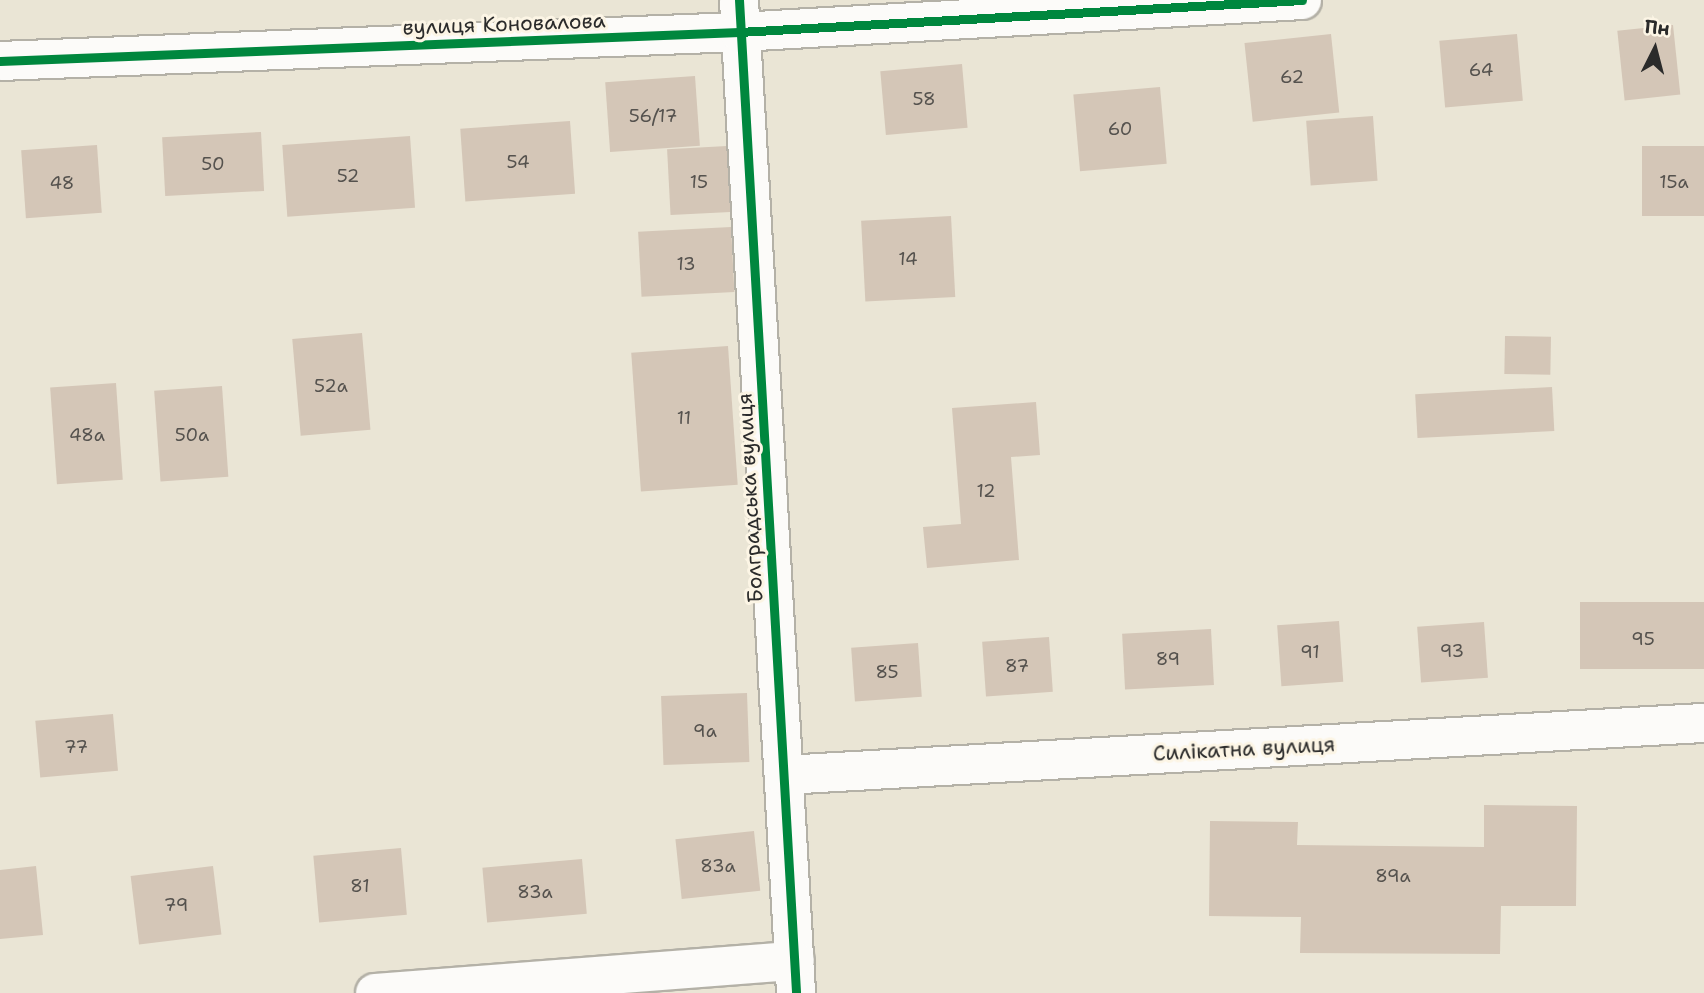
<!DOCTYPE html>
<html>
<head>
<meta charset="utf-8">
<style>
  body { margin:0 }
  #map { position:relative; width:1704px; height:993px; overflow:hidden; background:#eae5d5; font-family:"Shantell Sans",sans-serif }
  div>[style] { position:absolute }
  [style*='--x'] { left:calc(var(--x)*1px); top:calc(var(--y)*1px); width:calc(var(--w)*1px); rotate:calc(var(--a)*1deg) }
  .building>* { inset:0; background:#d4c6b7; transform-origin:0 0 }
  .roads { filter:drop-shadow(2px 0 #b4b1a7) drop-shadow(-2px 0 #b4b1a7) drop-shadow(0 2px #b4b1a7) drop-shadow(0 -2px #b4b1a7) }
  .minor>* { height:38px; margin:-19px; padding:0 19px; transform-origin:19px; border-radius:19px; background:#fcfbf9 }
  .cycleway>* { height:9px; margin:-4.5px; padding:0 4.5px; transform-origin:4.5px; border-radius:4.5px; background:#00873e }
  span { translate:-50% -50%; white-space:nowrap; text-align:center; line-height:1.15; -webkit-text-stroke:6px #fcf5e5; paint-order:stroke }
  .number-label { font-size:18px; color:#55524e }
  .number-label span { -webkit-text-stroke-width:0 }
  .street-label { font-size:21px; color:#2b2b2b }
  .north { position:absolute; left:1620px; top:14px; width:70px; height:70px; -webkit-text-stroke:5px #fcf5e5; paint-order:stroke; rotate:6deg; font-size:19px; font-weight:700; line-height:28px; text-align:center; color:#2b2b2b }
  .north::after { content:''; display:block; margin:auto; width:24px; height:32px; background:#2b2b2b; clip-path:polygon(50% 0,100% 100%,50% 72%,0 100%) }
</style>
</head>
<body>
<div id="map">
  <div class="building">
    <i style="left:1673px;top:25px;width:70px;height:56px;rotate:84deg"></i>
    <i style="left:1331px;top:34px;width:79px;height:87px;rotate:84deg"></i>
    <i style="left:1517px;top:34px;width:67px;height:78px;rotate:85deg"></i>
    <i style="left:962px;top:64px;width:64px;height:82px;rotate:85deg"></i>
    <i style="left:695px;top:76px;width:70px;height:90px;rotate:86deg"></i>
    <i style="left:1160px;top:87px;width:77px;height:87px;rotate:85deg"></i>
    <i style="left:1373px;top:116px;width:65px;height:67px;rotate:86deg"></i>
    <i style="left:570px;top:121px;width:73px;height:110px;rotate:86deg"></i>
    <i style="left:261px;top:132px;width:59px;height:99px;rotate:87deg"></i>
    <i style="left:410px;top:136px;width:72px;height:128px;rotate:86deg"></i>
    <i style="left:97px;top:145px;width:68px;height:76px;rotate:86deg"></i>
    <i style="left:727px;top:146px;width:66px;height:60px;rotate:87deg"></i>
    <i style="left:1704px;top:146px;width:70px;height:62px;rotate:90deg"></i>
    <i style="left:951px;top:216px;width:81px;height:90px;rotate:87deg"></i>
    <i style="left:731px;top:227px;width:65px;height:93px;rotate:87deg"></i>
    <i style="left:362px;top:333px;width:97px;height:70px;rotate:85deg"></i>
    <i style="left:1505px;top:336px;width:46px;height:38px;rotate:1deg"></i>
    <i style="left:728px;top:346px;width:139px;height:97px;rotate:86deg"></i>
    <i style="left:116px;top:383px;width:97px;height:66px;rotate:86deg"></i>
    <i style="left:222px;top:386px;width:91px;height:68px;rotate:86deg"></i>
    <i style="left:1552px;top:387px;width:44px;height:137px;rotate:87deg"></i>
    <i style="clip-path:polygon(1036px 402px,1040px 455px,1011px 457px,1019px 560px,927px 568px,923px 527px,961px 524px,952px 408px)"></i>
    <i style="left:1704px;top:602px;width:67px;height:124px;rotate:90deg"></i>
    <i style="left:1339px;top:621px;width:61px;height:62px;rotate:86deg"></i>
    <i style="left:1484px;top:622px;width:56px;height:67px;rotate:86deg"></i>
    <i style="left:1211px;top:629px;width:56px;height:89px;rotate:87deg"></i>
    <i style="left:1049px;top:637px;width:55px;height:67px;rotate:86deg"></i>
    <i style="left:918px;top:643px;width:54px;height:67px;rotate:86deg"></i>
    <i style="left:747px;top:693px;width:69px;height:86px;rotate:88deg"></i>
    <i style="left:113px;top:714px;width:57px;height:78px;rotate:85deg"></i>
    <i style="clip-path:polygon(1484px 805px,1577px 806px,1576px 906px,1501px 906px,1500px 954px,1300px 953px,1301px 917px,1209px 916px,1210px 821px,1298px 822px,1297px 845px,1484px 847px)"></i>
    <i style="left:754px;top:831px;width:60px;height:79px;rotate:84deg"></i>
    <i style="left:401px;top:848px;width:67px;height:88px;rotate:85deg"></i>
    <i style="left:582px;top:859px;width:55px;height:100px;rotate:85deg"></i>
    <i style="clip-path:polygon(36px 866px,43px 935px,0 939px,0 870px)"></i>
    <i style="left:213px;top:866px;width:69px;height:83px;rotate:83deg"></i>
  </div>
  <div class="roads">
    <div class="minor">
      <i style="--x:739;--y:0;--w:995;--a:86.71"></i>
      <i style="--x:0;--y:61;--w:740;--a:-2.25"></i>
      <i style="--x:739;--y:32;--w:564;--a:-3.25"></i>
      <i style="--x:784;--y:775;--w:921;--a:-3.24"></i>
      <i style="--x:375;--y:993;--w:421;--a:-4.4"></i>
    </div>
  </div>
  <div class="cycleway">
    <i style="--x:739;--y:0;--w:995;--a:86.71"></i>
    <i style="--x:0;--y:61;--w:740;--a:-2.25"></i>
    <i style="--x:739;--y:32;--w:564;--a:-3.25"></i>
  </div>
  <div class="number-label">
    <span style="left:1481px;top:70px">64</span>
    <span style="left:1292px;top:77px">62</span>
    <span style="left:924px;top:99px">58</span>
    <span style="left:653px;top:116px">56/17</span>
    <span style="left:1120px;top:129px">60</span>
    <span style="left:518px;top:162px">54</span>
    <span style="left:213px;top:164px">50</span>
    <span style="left:348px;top:176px">52</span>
    <span style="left:699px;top:182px">15</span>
    <span style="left:1674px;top:182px">15а</span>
    <span style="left:62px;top:183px">48</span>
    <span style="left:908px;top:259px">14</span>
    <span style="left:686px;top:264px">13</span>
    <span style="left:331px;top:386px">52а</span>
    <span style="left:684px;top:418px">11</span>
    <span style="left:87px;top:435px">48а</span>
    <span style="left:192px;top:435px">50а</span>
    <span style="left:986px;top:491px">12</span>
    <span style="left:1643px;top:639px">95</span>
    <span style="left:1452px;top:651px">93</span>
    <span style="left:1310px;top:652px">91</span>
    <span style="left:1168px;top:659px">89</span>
    <span style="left:1017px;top:666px">87</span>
    <span style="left:887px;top:672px">85</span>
    <span style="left:705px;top:731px">9а</span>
    <span style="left:76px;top:747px">77</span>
    <span style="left:718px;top:866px">83а</span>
    <span style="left:1393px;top:876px">89а</span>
    <span style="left:360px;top:886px">81</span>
    <span style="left:535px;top:892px">83а</span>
    <span style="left:176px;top:905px">79</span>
  </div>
  <div class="street-label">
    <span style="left:504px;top:24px;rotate:-2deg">вулиця Коновалова</span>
    <span style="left:750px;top:498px;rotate:-93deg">Болградська вулиця</span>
    <span style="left:1244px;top:749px;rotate:-3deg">Силікатна вулиця</span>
  </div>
  <div class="north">Пн</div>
</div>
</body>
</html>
